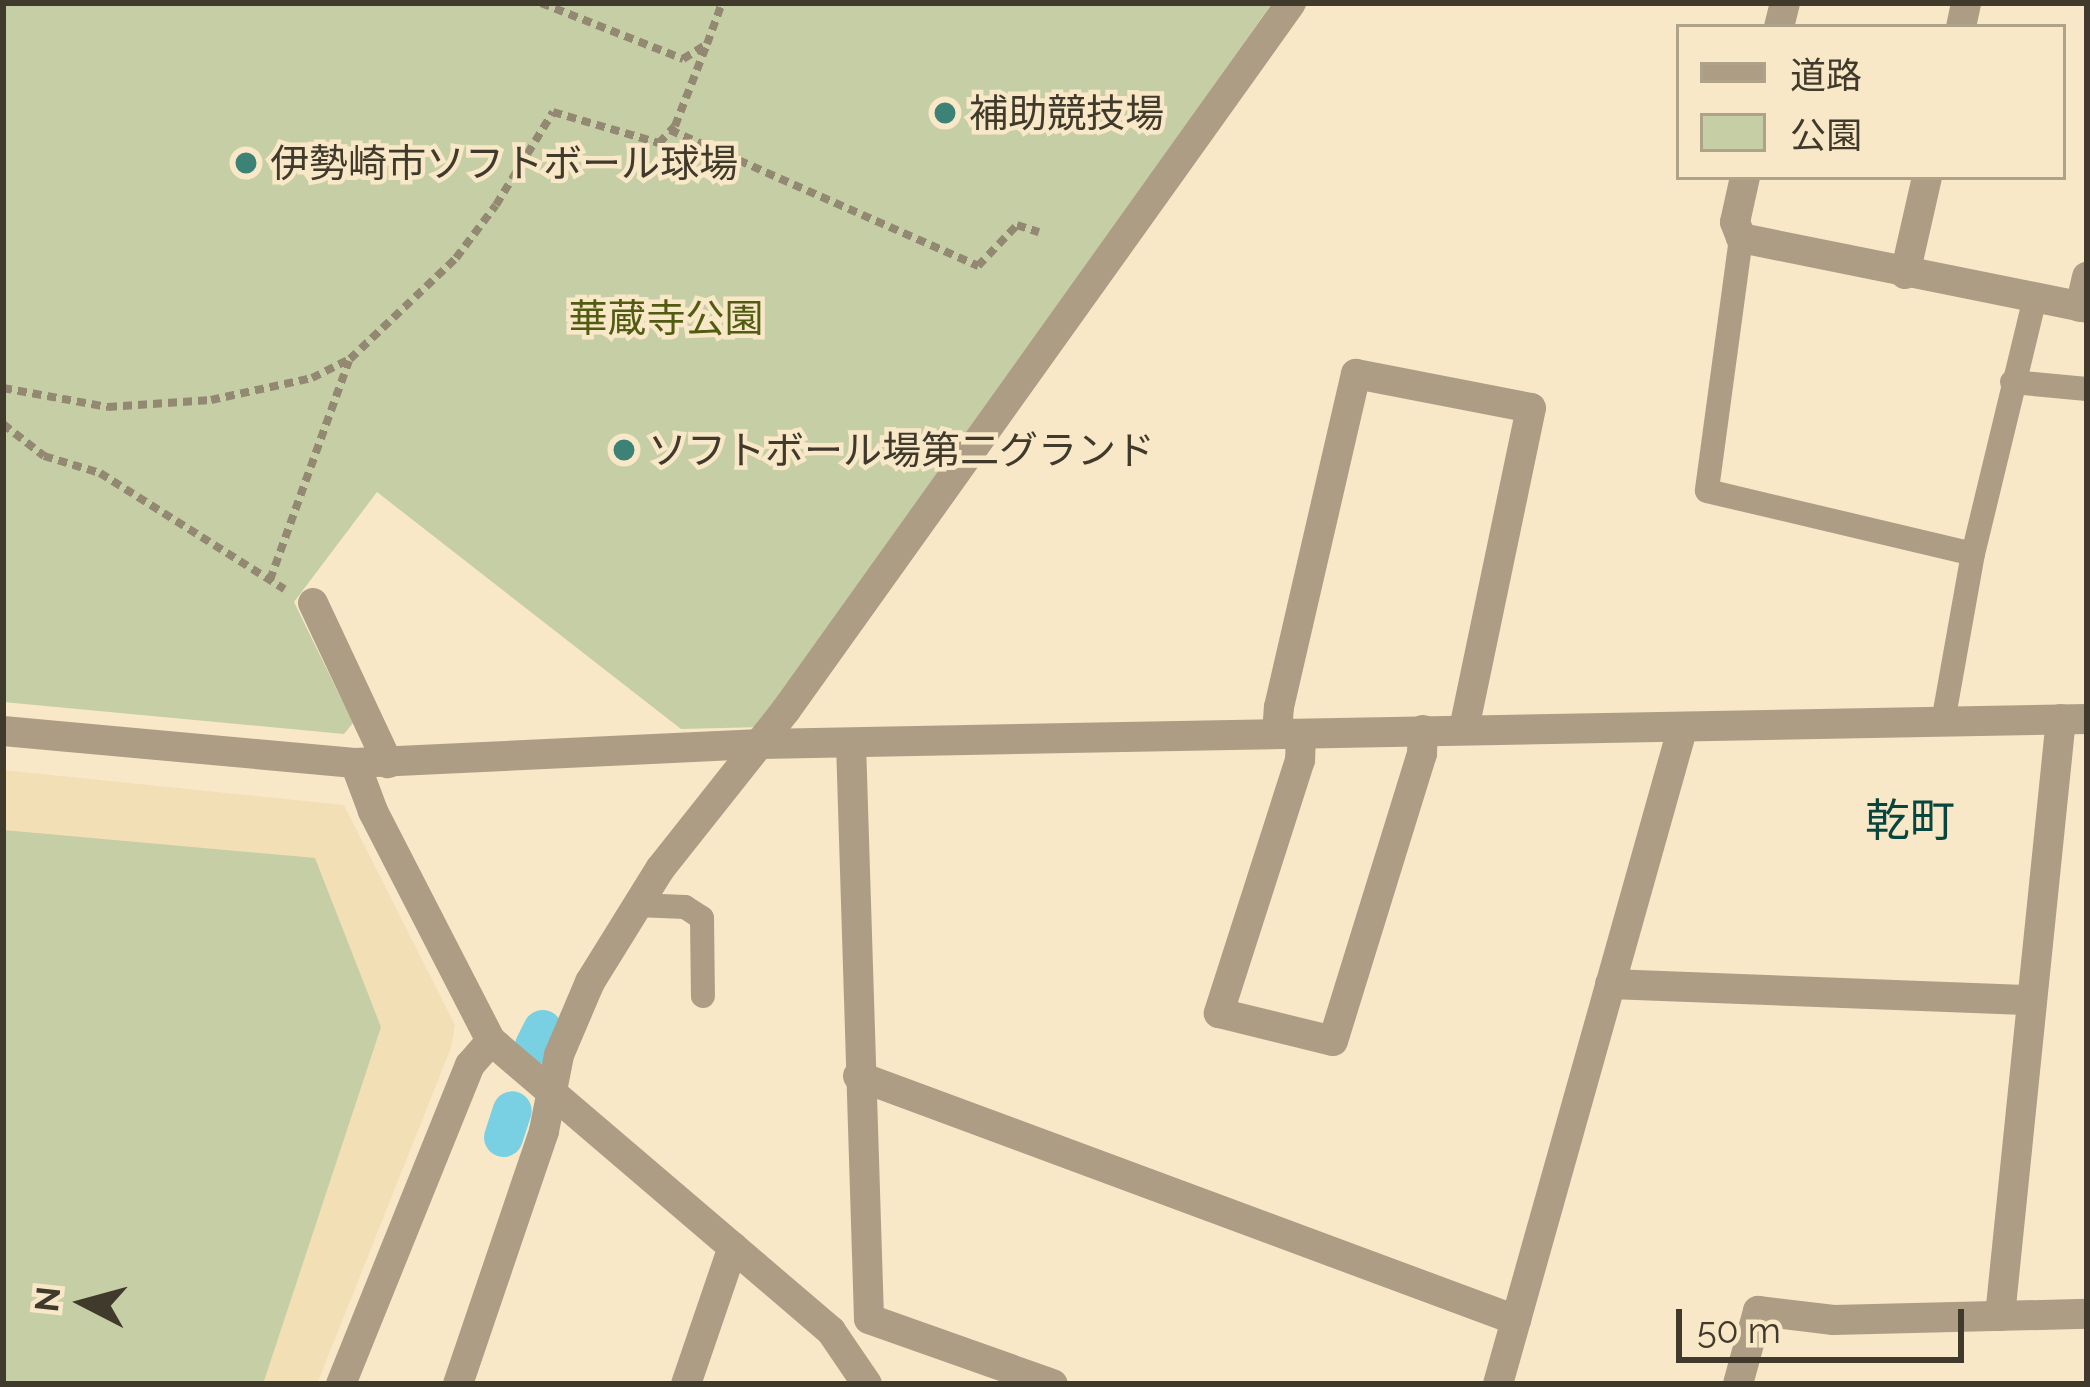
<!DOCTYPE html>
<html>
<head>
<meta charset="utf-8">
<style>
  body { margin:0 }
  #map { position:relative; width:2090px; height:1387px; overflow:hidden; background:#f8e8c7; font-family:Raleway,"Noto Sans JP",sans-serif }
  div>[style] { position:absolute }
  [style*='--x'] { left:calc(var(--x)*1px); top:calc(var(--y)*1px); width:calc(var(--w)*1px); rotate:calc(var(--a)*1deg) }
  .built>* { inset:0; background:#f2dfb6 }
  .green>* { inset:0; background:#c5cea4 }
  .canal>* { height:39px; margin:-19.5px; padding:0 19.5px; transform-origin:19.5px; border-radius:19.5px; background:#79d0e3 }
  .path>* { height:8px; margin-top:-4px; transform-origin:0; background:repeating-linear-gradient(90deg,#938972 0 9px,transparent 0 15px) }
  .service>* { height:24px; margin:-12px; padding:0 12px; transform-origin:12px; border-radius:12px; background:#ad9d84 }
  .minor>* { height:30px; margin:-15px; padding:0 15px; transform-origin:15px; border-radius:15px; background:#ad9d84 }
  .tertiary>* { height:30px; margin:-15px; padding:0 15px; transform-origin:15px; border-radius:15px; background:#ad9d84 }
  .dots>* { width:33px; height:33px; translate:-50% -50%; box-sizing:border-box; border:6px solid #f8e8c7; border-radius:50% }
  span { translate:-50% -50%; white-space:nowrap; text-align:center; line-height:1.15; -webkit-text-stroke:9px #f8e8c7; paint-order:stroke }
  .poi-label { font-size:39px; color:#403a2c }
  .left { translate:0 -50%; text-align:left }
  .park-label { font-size:39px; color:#515b12 }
  .quarter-label { font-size:45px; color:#07463e }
  .frame { position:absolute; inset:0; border:6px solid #403a2c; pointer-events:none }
  .legend { position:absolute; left:1676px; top:24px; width:390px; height:156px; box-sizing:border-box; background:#f8e8c7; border:3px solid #aea289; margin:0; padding:15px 21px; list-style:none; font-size:36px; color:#403a2c }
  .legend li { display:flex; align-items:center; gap:24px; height:60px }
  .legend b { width:60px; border:3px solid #aea289 }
  .north { position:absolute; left:24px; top:1243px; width:120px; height:120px; -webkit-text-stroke:9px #f8e8c7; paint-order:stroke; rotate:276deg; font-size:33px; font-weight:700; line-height:48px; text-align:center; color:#403a2c }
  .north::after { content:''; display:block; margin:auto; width:42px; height:54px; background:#403a2c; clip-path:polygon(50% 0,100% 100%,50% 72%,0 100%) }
  .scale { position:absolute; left:1676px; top:1309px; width:288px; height:54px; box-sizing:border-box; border:6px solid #403a2c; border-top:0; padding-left:15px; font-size:36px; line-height:42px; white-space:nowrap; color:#403a2c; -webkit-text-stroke:9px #f8e8c7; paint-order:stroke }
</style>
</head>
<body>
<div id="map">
  <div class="built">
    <i style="clip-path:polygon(3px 770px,344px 805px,455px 1025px,451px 1048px,317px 1384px,3px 1384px)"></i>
  </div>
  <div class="green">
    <i style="clip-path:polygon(3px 3px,1272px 3px,762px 727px,681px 729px,377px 492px,294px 602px,353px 723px,344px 734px,3px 702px)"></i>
    <i style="clip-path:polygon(3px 830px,315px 858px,381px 1027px,263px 1384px,3px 1384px)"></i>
  </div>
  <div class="canal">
    <i style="--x:534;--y:1045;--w:18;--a:-63"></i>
    <i style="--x:503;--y:1137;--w:28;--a:-72"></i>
  </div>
  <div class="path">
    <i style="--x:541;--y:3;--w:153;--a:21.5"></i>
    <i style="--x:683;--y:59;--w:28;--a:-32"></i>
    <i style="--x:707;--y:44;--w:44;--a:-69.9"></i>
    <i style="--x:670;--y:130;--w:337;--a:23.8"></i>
    <i style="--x:978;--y:266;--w:57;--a:-46.4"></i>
    <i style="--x:1017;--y:225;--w:23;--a:18"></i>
    <i style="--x:3;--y:388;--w:107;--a:10.3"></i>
    <i style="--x:108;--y:407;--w:103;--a:-3.9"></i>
    <i style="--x:211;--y:400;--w:103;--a:-12.3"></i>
    <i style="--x:312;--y:378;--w:42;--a:-26.6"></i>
    <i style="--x:350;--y:359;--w:146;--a:-43.6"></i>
    <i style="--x:456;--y:258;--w:66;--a:-53"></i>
    <i style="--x:496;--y:205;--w:109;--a:-58.5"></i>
    <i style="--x:553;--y:112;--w:110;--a:16.3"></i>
    <i style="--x:659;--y:143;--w:23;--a:-47"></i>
    <i style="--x:675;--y:126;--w:88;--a:-68.7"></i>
    <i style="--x:3;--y:424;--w:52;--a:38"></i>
    <i style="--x:44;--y:456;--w:59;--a:16.9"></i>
    <i style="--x:100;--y:473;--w:218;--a:32.2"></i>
    <i style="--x:270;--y:580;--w:233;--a:-70.2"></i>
  </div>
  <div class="service">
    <i style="--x:1741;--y:238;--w:255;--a:97.7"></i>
    <i style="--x:1707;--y:491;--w:273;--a:13.3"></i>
    <i style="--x:2012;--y:382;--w:75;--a:5.3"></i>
    <i style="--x:1943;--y:722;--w:171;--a:-79.9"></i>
    <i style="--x:1973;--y:554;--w:263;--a:-76.4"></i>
    <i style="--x:636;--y:905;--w:49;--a:2.3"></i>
    <i style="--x:685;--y:907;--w:20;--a:33"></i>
    <i style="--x:702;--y:918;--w:78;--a:89.3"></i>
  </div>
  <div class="minor">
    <i style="--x:1779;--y:27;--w:25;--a:-76"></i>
    <i style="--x:1961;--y:27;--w:25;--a:-78"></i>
    <i style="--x:1745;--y:177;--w:46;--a:102.5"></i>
    <i style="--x:1735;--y:222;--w:17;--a:69"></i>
    <i style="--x:1741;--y:238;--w:353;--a:11.4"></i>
    <i style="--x:1905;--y:274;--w:99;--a:-77.2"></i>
    <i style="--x:2080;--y:307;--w:31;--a:-77"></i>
    <i style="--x:313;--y:603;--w:177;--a:64.9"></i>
    <i style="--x:1277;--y:734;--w:27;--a:-86"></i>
    <i style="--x:1279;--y:707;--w:342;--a:-77"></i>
    <i style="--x:1356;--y:374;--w:178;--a:11"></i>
    <i style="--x:1531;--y:408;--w:327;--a:101.8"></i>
    <i style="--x:1301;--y:734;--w:26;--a:92"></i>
    <i style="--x:1300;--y:760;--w:266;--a:107.8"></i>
    <i style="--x:1219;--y:1013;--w:117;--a:13.8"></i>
    <i style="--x:1333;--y:1041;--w:300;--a:-72.8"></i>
    <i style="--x:1422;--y:754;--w:24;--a:-88"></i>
    <i style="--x:851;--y:743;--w:576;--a:88.21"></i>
    <i style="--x:869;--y:1319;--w:195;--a:19.5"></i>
    <i style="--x:1610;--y:984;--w:422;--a:2.2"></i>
    <i style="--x:858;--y:1076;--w:702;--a:20.35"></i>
    <i style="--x:2000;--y:1316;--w:600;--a:-84.17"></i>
    <i style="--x:341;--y:1384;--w:344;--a:-68"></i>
    <i style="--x:470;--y:1065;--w:32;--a:-49"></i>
    <i style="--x:458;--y:1384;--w:267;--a:-71.2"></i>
    <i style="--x:544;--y:1131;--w:77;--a:-78.8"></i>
    <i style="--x:559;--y:1055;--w:79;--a:-67"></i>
    <i style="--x:590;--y:982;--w:133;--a:-58.2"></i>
    <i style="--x:660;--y:869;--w:203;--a:-51.6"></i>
    <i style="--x:786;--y:710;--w:869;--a:-54.46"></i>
    <i style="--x:686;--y:1384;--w:145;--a:-71.1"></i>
    <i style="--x:867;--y:1384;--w:64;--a:-124.2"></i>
    <i style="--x:831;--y:1331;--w:447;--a:-139.5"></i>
    <i style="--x:491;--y:1041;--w:259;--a:-117.2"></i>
    <i style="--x:373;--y:811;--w:51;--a:-110.6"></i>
    <i style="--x:355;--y:763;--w:401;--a:-2.7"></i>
    <i style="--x:756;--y:744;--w:1331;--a:-1.08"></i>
    <i style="--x:1498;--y:1384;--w:679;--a:-74.29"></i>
    <i style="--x:1738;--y:1384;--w:76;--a:-74.7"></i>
    <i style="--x:1758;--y:1311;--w:76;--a:6.8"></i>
    <i style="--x:1833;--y:1320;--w:254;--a:-1.4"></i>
  </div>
  <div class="tertiary">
    <i style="--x:3;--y:731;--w:353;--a:5.2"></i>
  </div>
  <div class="dots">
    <i style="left:945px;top:113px;background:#3d8277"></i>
    <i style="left:246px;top:163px;background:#3d8277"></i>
    <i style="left:624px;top:450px;background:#3d8277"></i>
  </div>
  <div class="poi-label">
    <span class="left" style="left:969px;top:113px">補助競技場</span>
    <span class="left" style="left:270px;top:163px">伊勢崎市ソフトボール球場</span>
    <span class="left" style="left:648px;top:450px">ソフトボール場第二グランド</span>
  </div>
  <div class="park-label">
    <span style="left:666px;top:318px">華蔵寺公園</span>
  </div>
  <div class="quarter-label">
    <span style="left:1910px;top:821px">乾町</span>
  </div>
  <div class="frame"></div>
  <ul class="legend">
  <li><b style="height:15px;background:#ad9d84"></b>道路</li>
  <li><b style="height:33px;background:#c5cea4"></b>公園</li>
  </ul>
  <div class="north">N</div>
  <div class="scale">50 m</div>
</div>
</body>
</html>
